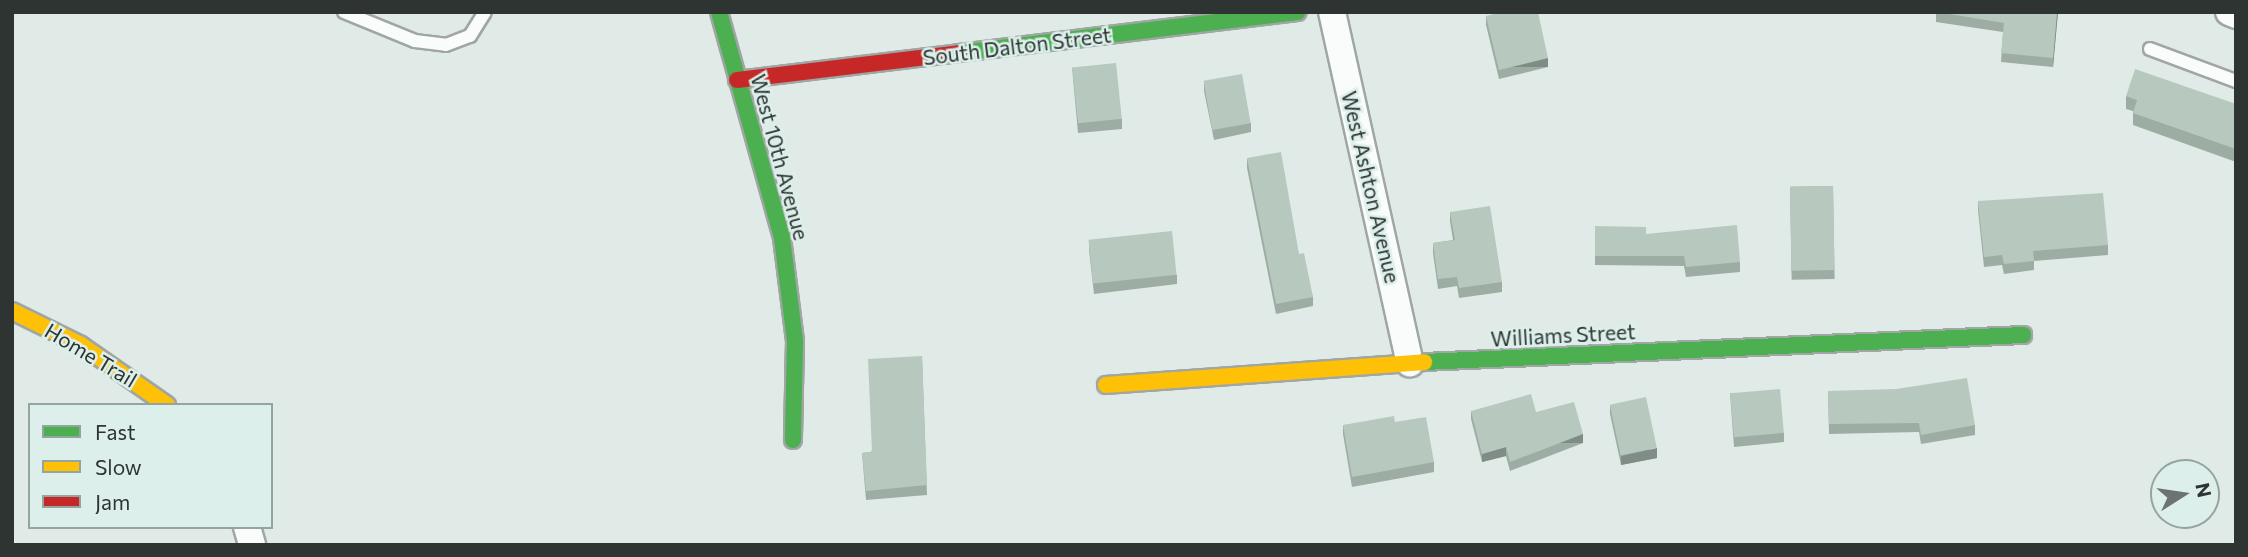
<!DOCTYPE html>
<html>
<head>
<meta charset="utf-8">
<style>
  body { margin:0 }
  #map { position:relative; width:2248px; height:557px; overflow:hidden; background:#e0ebe8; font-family:Commissioner,sans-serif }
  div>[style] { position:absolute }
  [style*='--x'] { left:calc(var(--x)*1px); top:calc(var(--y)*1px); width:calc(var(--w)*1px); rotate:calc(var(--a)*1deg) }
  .roads { filter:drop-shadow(2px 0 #9fa6a4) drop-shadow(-2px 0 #9fa6a4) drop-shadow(0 2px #9fa6a4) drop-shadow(0 -2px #9fa6a4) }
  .lane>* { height:12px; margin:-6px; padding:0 6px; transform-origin:6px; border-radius:6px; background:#fafcfc }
  .street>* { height:26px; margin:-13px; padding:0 13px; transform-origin:13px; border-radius:13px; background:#fafcfc }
  .fast>* { height:16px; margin:-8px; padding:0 8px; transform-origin:8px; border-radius:8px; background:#4caf50 }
  .slow>* { height:16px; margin:-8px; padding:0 8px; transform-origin:8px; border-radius:8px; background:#ffc107 }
  .jam>* { height:16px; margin:-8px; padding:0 8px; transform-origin:8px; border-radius:8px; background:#c62828 }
  .wall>* { inset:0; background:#9dada4; transform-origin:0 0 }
  .shaded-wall>* { inset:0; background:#808d86; transform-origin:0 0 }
  .building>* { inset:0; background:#b7c9bf; transform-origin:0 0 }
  span { translate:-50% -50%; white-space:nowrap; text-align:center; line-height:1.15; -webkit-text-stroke:5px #dcefea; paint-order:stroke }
  .street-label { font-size:21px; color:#2d3432 }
  .frame { position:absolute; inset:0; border:14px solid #2d3432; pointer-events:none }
  .legend { position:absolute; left:28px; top:403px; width:245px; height:126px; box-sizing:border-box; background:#dcefea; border:2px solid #96a4a0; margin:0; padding:9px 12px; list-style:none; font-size:21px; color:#2d3432 }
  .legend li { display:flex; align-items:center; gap:14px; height:35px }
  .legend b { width:35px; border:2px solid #96a4a0 }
  .north { position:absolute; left:2150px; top:459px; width:70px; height:70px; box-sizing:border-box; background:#dcefea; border:2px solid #96a4a0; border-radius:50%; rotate:78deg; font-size:19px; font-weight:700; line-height:28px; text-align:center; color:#2d3432 }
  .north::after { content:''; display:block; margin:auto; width:24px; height:32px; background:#6c7472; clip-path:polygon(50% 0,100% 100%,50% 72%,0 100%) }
</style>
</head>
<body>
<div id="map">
  <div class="roads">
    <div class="lane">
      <i style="--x:344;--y:12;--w:77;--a:22.2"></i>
      <i style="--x:415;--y:41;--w:31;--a:7"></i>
      <i style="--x:446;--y:45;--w:26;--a:-21"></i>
      <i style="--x:470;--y:36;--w:28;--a:-58"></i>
      <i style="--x:2150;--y:49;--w:92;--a:20.4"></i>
    </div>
    <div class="street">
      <i style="--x:1332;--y:12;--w:360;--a:77.5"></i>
      <i style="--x:2229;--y:12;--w:8;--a:23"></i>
      <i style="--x:247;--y:527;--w:19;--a:74"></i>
    </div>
    <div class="fast">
      <i style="--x:719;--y:12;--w:235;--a:74.4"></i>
      <i style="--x:782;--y:238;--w:104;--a:82.8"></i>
      <i style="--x:795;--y:341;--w:99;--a:91.2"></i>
      <i style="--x:959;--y:53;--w:341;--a:-6.9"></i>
      <i style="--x:1424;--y:362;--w:600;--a:-2.58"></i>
    </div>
    <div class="slow">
      <i style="--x:12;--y:311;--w:77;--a:26.2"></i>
      <i style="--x:81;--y:345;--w:105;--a:34.9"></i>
      <i style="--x:1106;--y:385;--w:319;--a:-4.1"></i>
    </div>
    <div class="jam">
      <i style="--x:737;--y:80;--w:224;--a:-6.9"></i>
    </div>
  </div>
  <div class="wall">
    <i style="clip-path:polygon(1936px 12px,2058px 12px,2053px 67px,2001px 62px,2003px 32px,1936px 22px)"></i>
    <i style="clip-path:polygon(1486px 16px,1548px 67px,1499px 79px,1486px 25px)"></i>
    <i style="clip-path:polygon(1072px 67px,1122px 119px,1122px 129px,1078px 133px)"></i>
    <i style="clip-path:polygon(1204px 82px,1251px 123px,1251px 132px,1214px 140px,1204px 91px)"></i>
    <i style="clip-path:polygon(2126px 96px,2236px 104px,2236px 162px,2133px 125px,2133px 111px,2126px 109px)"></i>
    <i style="clip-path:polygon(1247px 158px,1299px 254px,1313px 297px,1313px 306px,1276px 314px,1247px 168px)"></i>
    <i style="left:1833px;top:186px;width:93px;height:43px;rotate:89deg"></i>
    <i style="clip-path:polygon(1978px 201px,2108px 245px,2108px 255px,2034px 261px,2034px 270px,2004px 274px,2002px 265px,1984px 267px,1978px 210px)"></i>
    <i style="clip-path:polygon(1450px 212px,1502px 282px,1502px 292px,1459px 298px,1457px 286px,1438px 289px,1433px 253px,1433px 243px,1453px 240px,1450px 221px)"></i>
    <i style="clip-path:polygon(1595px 226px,1646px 234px,1740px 262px,1740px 272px,1686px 277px,1684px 266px,1595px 265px)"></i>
    <i style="clip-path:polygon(1089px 241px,1177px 275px,1177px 284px,1094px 294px,1089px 250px)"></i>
    <i style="clip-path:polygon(922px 356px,927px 495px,866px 500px,862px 453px,871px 452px)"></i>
    <i style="clip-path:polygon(1828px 391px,1975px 425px,1975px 435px,1921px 444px,1919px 432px,1829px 434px)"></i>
    <i style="clip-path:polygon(1730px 393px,1784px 433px,1784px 442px,1734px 447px)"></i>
    <i style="clip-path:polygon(1610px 405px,1657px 458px,1621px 465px,1610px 414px)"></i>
    <i style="clip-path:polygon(1471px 411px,1536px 412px,1583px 443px,1510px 471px,1506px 456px,1482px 462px,1471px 419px)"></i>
    <i style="clip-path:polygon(1395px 422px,1434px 462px,1434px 472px,1352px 487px,1343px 434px,1343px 425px)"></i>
  </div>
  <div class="shaded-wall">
    <i style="clip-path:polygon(2057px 12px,2058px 12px,2053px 67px,2053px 58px)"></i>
    <i style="left:1548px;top:58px;width:9px;height:50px;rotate:90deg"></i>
    <i style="left:1583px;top:434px;width:9px;height:78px;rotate:90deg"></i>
    <i style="clip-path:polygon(1506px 447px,1506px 456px,1482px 462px,1482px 454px)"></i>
    <i style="clip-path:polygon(1657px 448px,1657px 458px,1621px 465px,1621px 456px)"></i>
  </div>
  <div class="building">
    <i style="clip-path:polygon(1502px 12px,1538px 12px,1548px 58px,1499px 70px,1486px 16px)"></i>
    <i style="clip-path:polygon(1937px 12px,2057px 12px,2053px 58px,2001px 53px,2004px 23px)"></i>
    <i style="left:1116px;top:63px;width:56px;height:44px;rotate:84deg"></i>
    <i style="clip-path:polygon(2135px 69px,2236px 104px,2236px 149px,2133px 113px,2137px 100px,2126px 96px)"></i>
    <i style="left:1242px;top:74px;width:50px;height:39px;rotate:80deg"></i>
    <i style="clip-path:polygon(1281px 152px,1299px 254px,1304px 253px,1313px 297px,1276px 304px,1247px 158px)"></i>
    <i style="left:1833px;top:186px;width:84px;height:43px;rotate:89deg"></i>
    <i style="clip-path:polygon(2103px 193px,2108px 245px,2033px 251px,2034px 261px,2004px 264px,2002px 255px,1984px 257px,1978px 201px)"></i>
    <i style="clip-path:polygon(1490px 206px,1502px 282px,1459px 288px,1457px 277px,1438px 279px,1433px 243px,1455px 240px,1450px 212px)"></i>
    <i style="clip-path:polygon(1737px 225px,1740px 262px,1686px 267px,1684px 256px,1595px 256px,1595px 226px,1646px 227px,1646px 234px)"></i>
    <i style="left:1172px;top:231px;width:44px;height:84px;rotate:84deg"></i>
    <i style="clip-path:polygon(922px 356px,927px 485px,866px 491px,862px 453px,872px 452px,868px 359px)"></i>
    <i style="clip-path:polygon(1967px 378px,1975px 425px,1921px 435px,1919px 423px,1829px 424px,1828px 391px,1896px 389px)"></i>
    <i style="left:1780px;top:389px;width:44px;height:50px;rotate:85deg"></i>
    <i style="clip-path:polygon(1531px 394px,1536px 412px,1574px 402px,1583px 434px,1510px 462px,1506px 447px,1482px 454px,1471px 411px)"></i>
    <i style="left:1646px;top:397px;width:52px;height:37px;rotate:78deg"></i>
    <i style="clip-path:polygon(1394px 416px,1395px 422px,1426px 417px,1434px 462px,1352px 477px,1343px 425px)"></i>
  </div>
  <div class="street-label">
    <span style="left:1017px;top:46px;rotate:-7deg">South Dalton Street</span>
    <span style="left:780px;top:157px;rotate:75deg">West 10th Avenue</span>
    <span style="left:1371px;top:187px;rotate:77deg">West Ashton Avenue</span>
    <span style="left:1563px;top:335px;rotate:-3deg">Williams Street</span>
    <span style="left:91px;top:355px;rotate:31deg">Home Trail</span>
  </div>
  <div class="frame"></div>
  <ul class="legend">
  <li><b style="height:9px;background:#4caf50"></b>Fast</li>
  <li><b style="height:9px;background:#ffc107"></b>Slow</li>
  <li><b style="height:9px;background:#c62828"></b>Jam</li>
  </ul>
  <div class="north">N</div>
</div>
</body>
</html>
